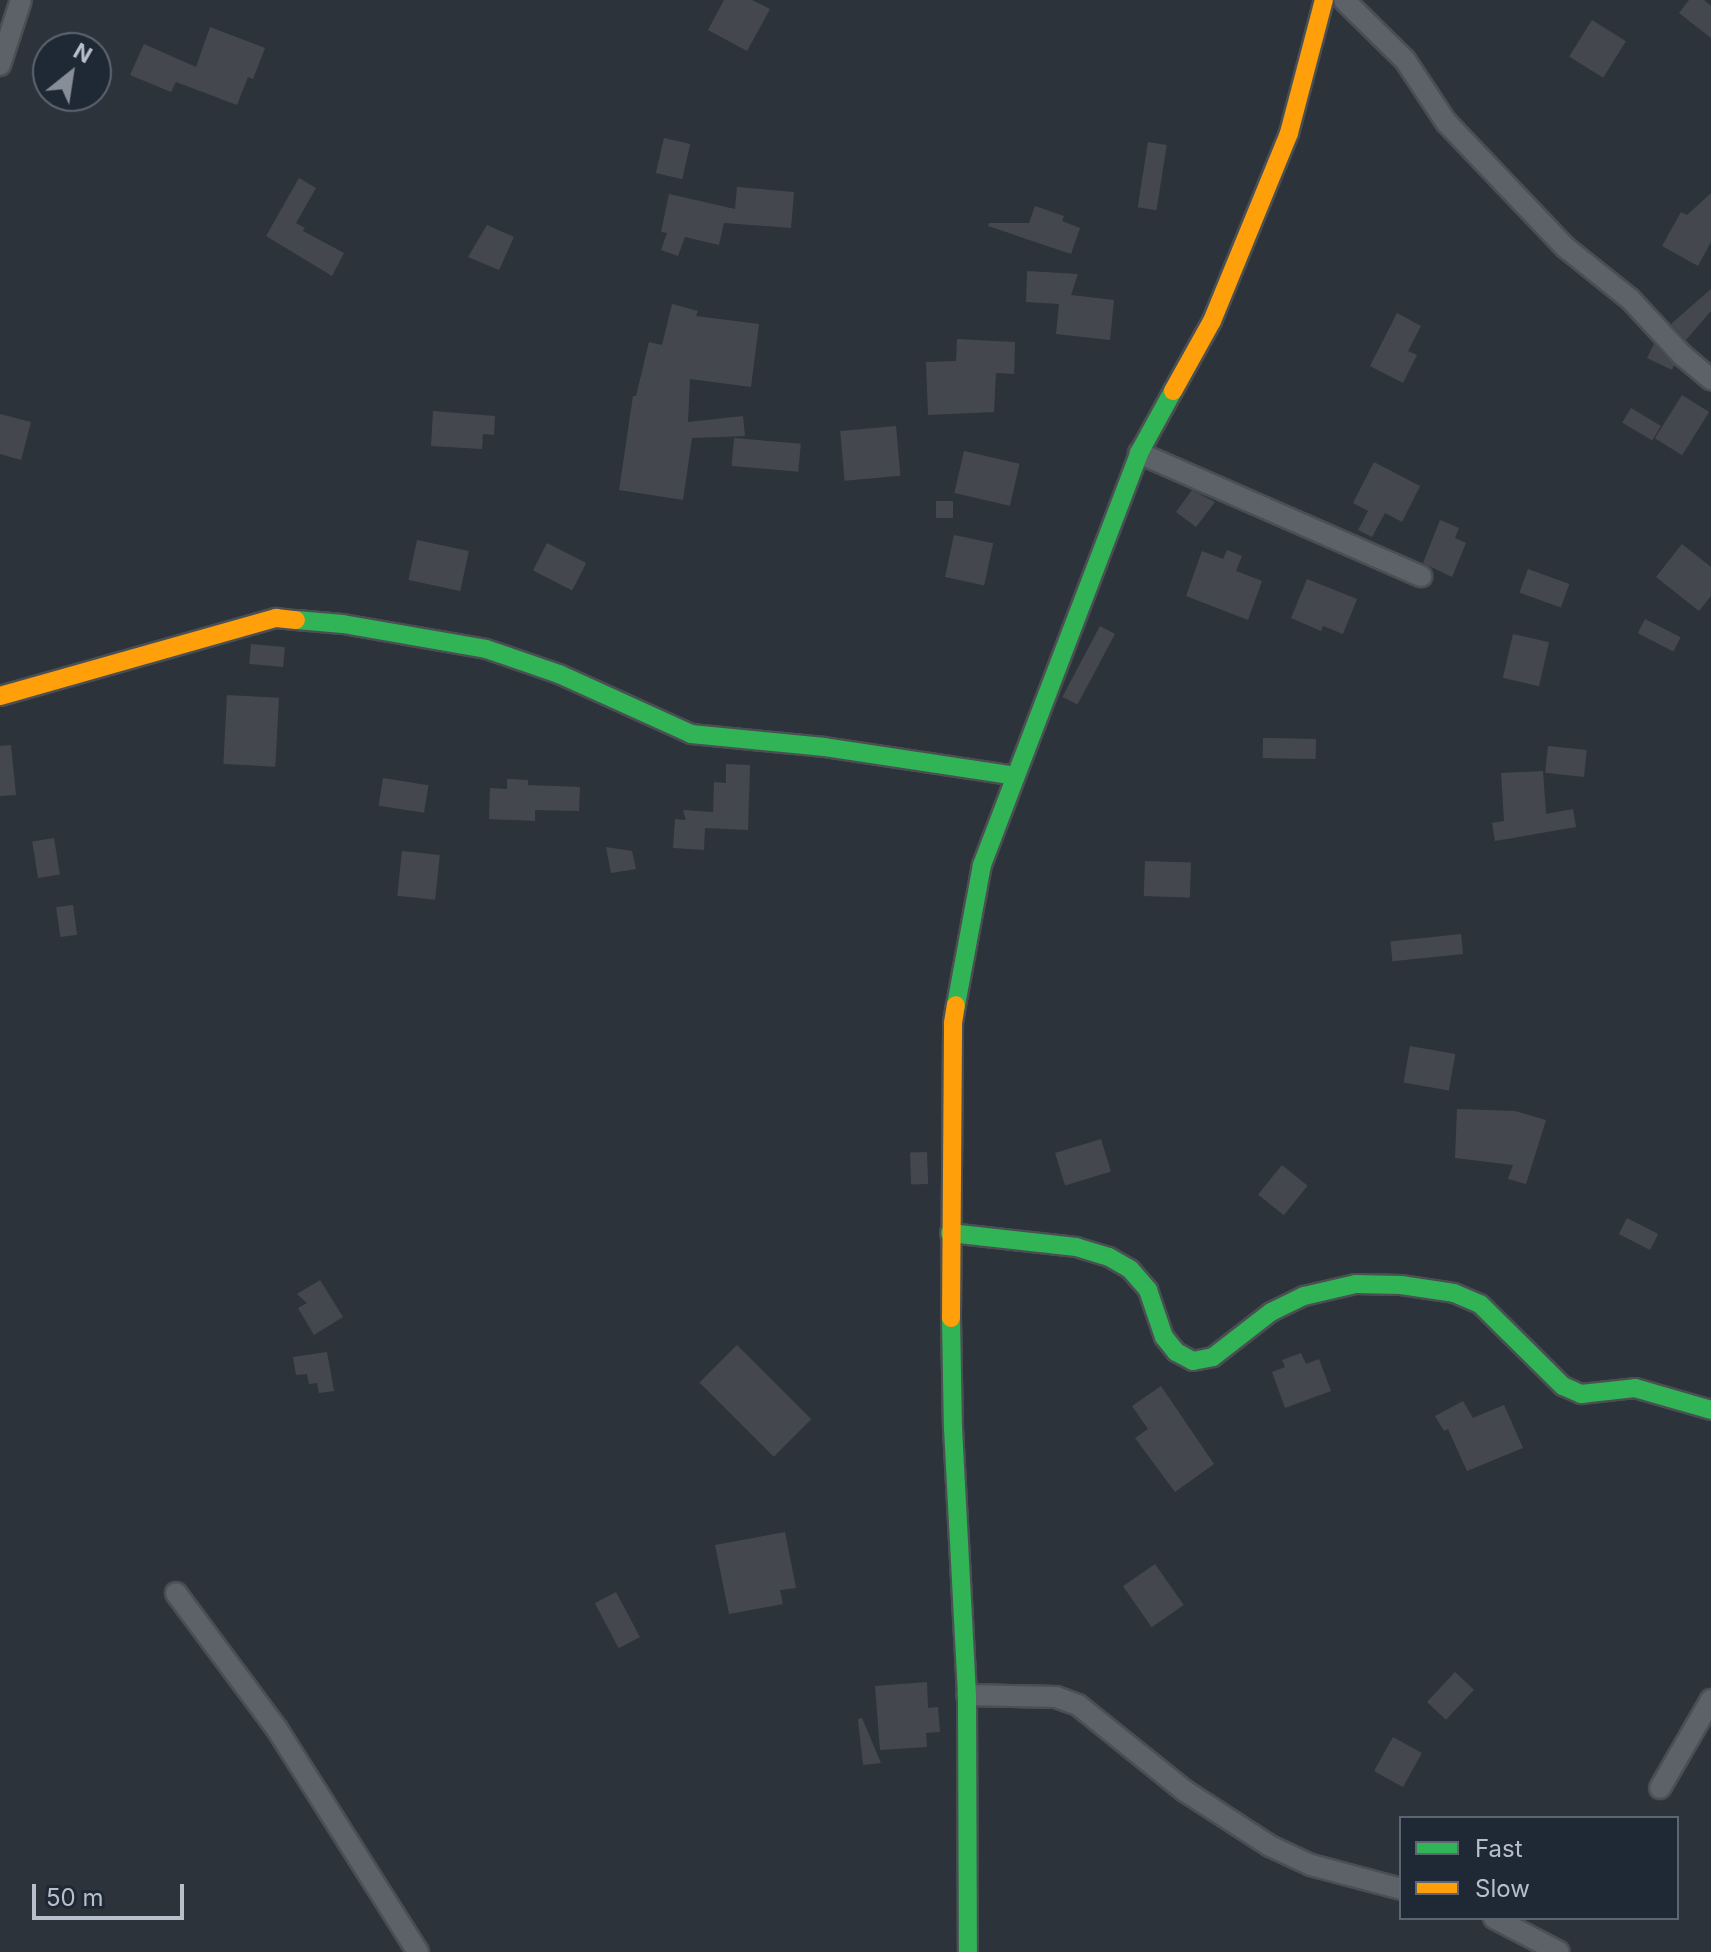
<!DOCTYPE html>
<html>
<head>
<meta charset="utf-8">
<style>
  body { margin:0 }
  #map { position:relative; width:1711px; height:1952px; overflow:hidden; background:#2d333a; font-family:Inter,sans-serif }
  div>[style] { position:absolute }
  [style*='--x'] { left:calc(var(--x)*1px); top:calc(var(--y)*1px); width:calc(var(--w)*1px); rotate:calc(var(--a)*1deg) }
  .building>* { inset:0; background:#44484e; transform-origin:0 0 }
  .roads { filter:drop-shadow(2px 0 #4a4f54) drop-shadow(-2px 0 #4a4f54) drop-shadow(0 2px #4a4f54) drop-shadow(0 -2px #4a4f54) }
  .street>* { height:20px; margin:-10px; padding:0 10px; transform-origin:10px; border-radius:10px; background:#5d6168 }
  .fast>* { height:18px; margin:-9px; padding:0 9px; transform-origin:9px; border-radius:9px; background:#30b455 }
  .slow>* { height:18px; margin:-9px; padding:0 9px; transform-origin:9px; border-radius:9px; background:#ff9f0a }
  span { translate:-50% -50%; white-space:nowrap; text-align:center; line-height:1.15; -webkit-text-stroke:6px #1f2935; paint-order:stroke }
  .legend { position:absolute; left:1399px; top:1816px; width:280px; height:104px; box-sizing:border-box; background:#1f2935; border:2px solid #5c6571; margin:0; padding:10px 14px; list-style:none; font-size:24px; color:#b7bfca }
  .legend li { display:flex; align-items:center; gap:16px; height:40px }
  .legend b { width:40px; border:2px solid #5c6571 }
  .north { position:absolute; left:32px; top:32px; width:80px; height:80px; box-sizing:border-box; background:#1f2935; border:2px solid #5c6571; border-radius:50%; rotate:30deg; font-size:22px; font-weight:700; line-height:32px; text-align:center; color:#b7bfca }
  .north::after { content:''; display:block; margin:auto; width:28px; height:36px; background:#878e98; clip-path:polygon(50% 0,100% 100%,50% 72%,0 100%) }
  .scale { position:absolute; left:32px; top:1884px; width:152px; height:36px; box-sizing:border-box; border:4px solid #b7bfca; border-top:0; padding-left:10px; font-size:24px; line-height:28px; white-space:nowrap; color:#b7bfca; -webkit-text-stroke:6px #1f2935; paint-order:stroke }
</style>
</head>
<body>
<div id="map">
  <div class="building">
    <i style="clip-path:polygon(724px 0,752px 0,770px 9px,747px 51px,708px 30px)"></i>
    <i style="clip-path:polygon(1689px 0,1704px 0,1711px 6px,1711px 38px,1679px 13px)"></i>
    <i style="left:1592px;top:20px;width:40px;height:43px;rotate:32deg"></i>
    <i style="clip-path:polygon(210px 27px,265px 48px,253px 79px,248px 77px,237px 105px,176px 82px,171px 92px,130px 75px,144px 44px,196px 67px)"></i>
    <i style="left:664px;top:138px;width:27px;height:36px;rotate:13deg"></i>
    <i style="left:1148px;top:142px;width:19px;height:66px;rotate:9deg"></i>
    <i style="clip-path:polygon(299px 178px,316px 188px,296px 223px,305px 228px,303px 231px,344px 253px,332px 276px,266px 236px)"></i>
    <i style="clip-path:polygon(737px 187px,794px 192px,791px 228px,724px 223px,719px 245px,685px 237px,678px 256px,661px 250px,667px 233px,661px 232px,669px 194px,735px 209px)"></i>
    <i style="clip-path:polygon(1711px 193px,1711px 242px,1698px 266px,1662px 246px,1681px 212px,1687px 215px)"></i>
    <i style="clip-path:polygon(1035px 206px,1064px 216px,1062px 221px,1080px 228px,1071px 254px,988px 226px,989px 223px,1029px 223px)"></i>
    <i style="clip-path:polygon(487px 225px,514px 237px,499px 270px,468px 257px)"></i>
    <i style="clip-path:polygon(1027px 271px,1078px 274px,1071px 295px,1114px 300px,1110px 340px,1056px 334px,1059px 304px,1026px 302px)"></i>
    <i style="clip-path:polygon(1711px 289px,1711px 311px,1686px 340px,1671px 324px)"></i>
    <i style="clip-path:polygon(672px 304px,698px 311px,696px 316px,759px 324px,751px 387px,690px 379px,688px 422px,743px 416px,745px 436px,692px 438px,683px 500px,619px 490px,633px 396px,636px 396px,649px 342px,662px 345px)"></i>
    <i style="clip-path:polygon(1397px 313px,1421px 326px,1408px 351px,1417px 355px,1403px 383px,1370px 366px)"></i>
    <i style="clip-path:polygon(957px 339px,1015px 342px,1014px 374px,996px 373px,994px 412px,928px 415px,926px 362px,956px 361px)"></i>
    <i style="clip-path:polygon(1654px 344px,1674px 365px,1672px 370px,1647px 358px)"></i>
    <i style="left:1682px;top:395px;width:32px;height:51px;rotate:32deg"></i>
    <i style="left:1631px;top:408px;width:35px;height:17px;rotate:31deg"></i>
    <i style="clip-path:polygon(433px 411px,495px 416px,494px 435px,483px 434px,482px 449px,431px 446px)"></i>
    <i style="clip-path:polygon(0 414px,31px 422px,21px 460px,0 454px)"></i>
    <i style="left:896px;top:426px;width:50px;height:56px;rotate:85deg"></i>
    <i style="left:734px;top:438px;width:67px;height:28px;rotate:5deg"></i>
    <i style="left:964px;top:451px;width:57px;height:43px;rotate:13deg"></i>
    <i style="clip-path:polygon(1374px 462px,1420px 486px,1402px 522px,1385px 513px,1372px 537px,1358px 530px,1368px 511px,1353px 503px)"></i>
    <i style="clip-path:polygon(1192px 490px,1215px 502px,1196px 527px,1176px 512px)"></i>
    <i style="left:936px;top:501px;width:17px;height:17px"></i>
    <i style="clip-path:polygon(1440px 520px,1459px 528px,1455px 538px,1466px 543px,1452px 577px,1423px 563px)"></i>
    <i style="left:954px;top:535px;width:40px;height:43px;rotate:12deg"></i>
    <i style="left:417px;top:540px;width:53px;height:41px;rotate:12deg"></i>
    <i style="left:547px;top:543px;width:44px;height:31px;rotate:27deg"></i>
    <i style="clip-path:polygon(1682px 544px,1711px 567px,1711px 596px,1699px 611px,1656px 577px)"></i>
    <i style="clip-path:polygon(1227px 550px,1242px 556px,1236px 571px,1262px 581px,1248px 620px,1186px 596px,1202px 551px,1223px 559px)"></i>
    <i style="left:1528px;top:569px;width:44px;height:25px;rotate:20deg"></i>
    <i style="clip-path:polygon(1307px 579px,1357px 599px,1343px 634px,1323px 626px,1321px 631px,1291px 618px)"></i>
    <i style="left:1645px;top:619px;width:40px;height:16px;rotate:27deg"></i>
    <i style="left:1100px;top:626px;width:17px;height:80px;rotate:28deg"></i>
    <i style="left:1513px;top:634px;width:37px;height:45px;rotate:13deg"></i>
    <i style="left:251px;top:644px;width:34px;height:20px;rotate:5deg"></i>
    <i style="left:227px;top:695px;width:52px;height:69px;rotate:3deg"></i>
    <i style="left:1263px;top:738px;width:53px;height:20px;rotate:1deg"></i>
    <i style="clip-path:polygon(11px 745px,16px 795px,0 796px,0 746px)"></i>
    <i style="left:1548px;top:746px;width:39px;height:27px;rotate:6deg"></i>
    <i style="clip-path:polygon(726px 764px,750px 765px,748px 830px,705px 828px,704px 850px,673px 848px,675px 819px,686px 820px,683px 810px,713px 812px,714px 782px,726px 783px)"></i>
    <i style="clip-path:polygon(1543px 771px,1546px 814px,1573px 809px,1576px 827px,1495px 841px,1492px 823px,1504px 821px,1501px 773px)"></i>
    <i style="left:383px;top:778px;width:46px;height:28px;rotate:9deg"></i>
    <i style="clip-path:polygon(507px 779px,528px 780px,528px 785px,580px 787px,579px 811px,535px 810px,535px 821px,489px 819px,490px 788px,507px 789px)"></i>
    <i style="left:54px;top:838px;width:37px;height:22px;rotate:81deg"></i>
    <i style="clip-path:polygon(606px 847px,632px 851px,636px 869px,611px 873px)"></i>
    <i style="left:402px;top:851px;width:38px;height:45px;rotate:6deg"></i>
    <i style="left:1145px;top:861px;width:46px;height:35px;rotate:2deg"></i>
    <i style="left:73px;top:905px;width:30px;height:17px;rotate:82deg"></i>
    <i style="left:1461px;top:934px;width:20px;height:71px;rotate:84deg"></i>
    <i style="left:1410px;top:1046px;width:46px;height:37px;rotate:10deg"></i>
    <i style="clip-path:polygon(1457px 1109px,1515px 1111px,1546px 1120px,1526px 1184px,1508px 1179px,1513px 1165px,1455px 1158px)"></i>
    <i style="left:1101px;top:1139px;width:34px;height:48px;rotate:73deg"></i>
    <i style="left:927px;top:1152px;width:32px;height:17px;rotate:88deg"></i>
    <i style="left:1282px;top:1165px;width:33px;height:38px;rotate:39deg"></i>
    <i style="left:1627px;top:1218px;width:35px;height:18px;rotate:27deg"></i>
    <i style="clip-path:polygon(320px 1280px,343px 1317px,314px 1335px,298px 1308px,307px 1303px,297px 1294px)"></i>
    <i style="left:737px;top:1345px;width:105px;height:53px;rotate:45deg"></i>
    <i style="clip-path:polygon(327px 1352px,334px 1391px,319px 1393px,317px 1383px,309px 1384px,307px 1374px,296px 1375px,293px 1357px)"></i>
    <i style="clip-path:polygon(1301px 1353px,1306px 1364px,1319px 1359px,1331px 1391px,1285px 1408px,1272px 1372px,1285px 1367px,1282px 1360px)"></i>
    <i style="clip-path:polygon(1161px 1386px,1214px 1464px,1175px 1492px,1135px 1438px,1148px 1429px,1132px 1406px)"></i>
    <i style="clip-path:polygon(1463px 1401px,1473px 1418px,1504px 1405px,1523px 1448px,1467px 1471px,1448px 1429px,1444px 1431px,1435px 1416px)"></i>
    <i style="clip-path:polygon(785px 1532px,796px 1588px,780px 1590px,783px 1604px,729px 1614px,715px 1545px)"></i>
    <i style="left:1155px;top:1564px;width:50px;height:39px;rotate:55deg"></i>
    <i style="left:616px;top:1592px;width:51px;height:24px;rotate:62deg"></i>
    <i style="left:1455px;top:1672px;width:26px;height:41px;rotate:43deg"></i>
    <i style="clip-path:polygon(927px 1682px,928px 1708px,938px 1707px,940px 1732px,926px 1733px,927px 1747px,880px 1750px,875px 1686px)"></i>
    <i style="clip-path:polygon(862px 1718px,881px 1763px,863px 1765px,858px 1719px)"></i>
    <i style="left:1393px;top:1737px;width:33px;height:39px;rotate:29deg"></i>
  </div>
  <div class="roads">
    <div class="street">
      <i style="--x:1344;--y:0;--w:86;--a:44.5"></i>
      <i style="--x:1405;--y:60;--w:74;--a:56.5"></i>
      <i style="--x:1446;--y:122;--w:173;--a:46.4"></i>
      <i style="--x:1565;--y:247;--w:83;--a:38.7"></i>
      <i style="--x:1630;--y:299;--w:76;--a:47.1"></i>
      <i style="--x:1682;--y:355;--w:38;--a:40"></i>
      <i style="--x:0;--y:65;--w:68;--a:-72.1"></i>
      <i style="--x:1139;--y:453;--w:308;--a:23.6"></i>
      <i style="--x:176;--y:1593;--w:169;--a:53.4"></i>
      <i style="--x:277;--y:1729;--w:264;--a:57.7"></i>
      <i style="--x:967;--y:1695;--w:89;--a:1.3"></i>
      <i style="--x:1056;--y:1697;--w:23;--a:20"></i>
      <i style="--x:1078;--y:1705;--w:137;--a:38.8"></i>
      <i style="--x:1185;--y:1791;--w:101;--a:32.9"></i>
      <i style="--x:1270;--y:1846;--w:45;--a:24.9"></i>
      <i style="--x:1311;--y:1865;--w:93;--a:14.9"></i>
      <i style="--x:1660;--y:1788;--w:102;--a:-59.9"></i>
      <i style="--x:1494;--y:1918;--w:73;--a:27.6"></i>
    </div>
    <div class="fast">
      <i style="--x:296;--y:620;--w:47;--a:4.9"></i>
      <i style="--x:343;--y:624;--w:145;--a:9.9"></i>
      <i style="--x:486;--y:649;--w:77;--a:18.9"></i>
      <i style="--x:559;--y:674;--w:145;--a:24.4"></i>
      <i style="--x:691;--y:734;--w:134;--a:5.6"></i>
      <i style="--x:824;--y:747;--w:193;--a:8.6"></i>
      <i style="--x:956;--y:1005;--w:142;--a:-79.5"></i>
      <i style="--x:982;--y:865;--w:441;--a:-69.1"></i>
      <i style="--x:1139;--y:453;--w:71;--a:-61.3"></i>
      <i style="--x:950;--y:1233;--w:127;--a:6.3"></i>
      <i style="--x:1076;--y:1247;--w:34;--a:17"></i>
      <i style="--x:1109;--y:1257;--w:24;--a:30"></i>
      <i style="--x:1130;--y:1269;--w:28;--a:49"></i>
      <i style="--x:1148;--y:1290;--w:50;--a:71.2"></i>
      <i style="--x:1164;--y:1337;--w:19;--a:51"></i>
      <i style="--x:1176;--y:1352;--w:19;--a:28"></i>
      <i style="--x:1193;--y:1361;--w:20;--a:-11"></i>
      <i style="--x:1213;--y:1357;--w:73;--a:-37.8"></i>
      <i style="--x:1271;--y:1312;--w:37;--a:-26"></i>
      <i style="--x:1304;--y:1296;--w:53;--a:-13"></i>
      <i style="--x:1356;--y:1284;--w:45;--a:1.3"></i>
      <i style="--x:1401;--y:1285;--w:54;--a:8.6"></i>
      <i style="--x:1454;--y:1293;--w:28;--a:23"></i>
      <i style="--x:1480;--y:1304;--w:117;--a:44.7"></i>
      <i style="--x:1563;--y:1386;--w:20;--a:24"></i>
      <i style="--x:1581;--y:1394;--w:54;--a:-6.3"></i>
      <i style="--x:1635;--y:1388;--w:79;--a:16.1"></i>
      <i style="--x:951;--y:1318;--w:110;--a:89"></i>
      <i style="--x:953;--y:1428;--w:267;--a:87"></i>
      <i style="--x:967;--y:1695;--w:257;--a:89.8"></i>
    </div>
    <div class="slow">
      <i style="--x:1173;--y:391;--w:80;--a:-60.9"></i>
      <i style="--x:1212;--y:321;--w:203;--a:-67.7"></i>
      <i style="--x:1289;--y:133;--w:138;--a:-75.3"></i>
      <i style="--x:0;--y:696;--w:287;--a:-15.8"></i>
      <i style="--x:276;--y:618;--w:20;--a:6"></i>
      <i style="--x:951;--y:1318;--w:295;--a:-89.6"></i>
      <i style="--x:953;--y:1023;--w:18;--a:-81"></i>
    </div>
  </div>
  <ul class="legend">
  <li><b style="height:10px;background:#30b455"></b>Fast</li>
  <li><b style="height:10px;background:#ff9f0a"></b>Slow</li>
  </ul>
  <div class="north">N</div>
  <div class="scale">50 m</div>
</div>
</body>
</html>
